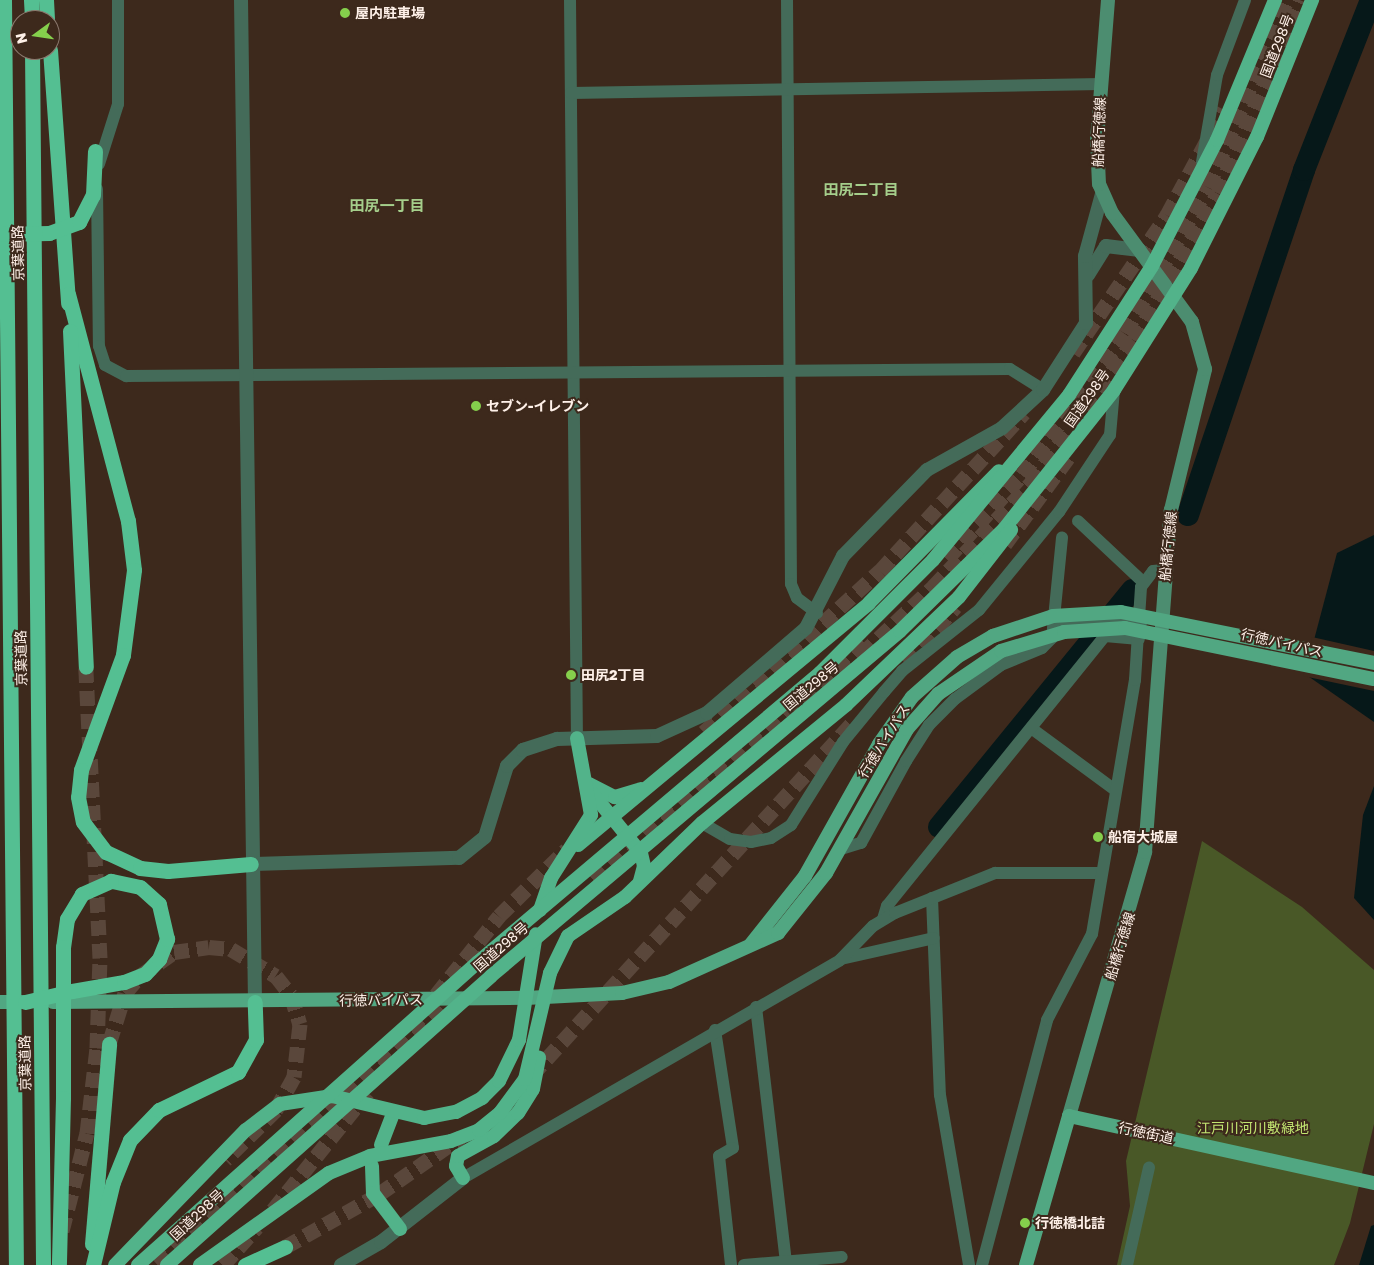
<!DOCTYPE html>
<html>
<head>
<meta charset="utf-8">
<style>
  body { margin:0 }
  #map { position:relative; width:1374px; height:1265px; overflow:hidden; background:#3d291c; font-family:"Golos Text","Noto Sans JP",sans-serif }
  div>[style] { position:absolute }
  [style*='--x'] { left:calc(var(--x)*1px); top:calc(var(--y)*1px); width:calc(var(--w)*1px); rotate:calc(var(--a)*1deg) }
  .green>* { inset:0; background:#495827 }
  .water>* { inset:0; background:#061819 }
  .pier>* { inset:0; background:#3d291c }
  .river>* { height:22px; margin:-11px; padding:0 11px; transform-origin:11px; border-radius:11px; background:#061819 }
  .motorway-tunnel>* { height:15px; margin-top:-7.5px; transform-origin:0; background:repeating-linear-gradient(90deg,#5a473b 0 15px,transparent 0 23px) }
  .minor>* { height:12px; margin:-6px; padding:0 6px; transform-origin:6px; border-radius:6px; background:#446b59 }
  .tertiary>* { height:14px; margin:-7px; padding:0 7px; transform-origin:7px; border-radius:7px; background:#446b59 }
  .secondary>* { height:14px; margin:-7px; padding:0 7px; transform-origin:7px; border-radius:7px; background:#4c8d70 }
  .primary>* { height:14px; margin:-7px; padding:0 7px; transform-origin:7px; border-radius:7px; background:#51a782 }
  .trunk>* { height:14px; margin:-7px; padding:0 7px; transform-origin:7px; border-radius:7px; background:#52b38a }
  .motorway>* { height:15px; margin:-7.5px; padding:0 7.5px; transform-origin:7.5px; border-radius:7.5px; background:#54bf92 }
  .dots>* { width:14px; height:14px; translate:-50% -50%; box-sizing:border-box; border:2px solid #3d291c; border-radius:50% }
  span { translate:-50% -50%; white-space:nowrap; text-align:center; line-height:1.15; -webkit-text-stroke:4px #3d291c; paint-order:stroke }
  .poi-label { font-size:14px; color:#fff1e9; font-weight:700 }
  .left { translate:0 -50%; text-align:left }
  .street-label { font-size:14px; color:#fff1e9 }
  .park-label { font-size:14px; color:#c2e671 }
  .neighbourhood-label { font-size:15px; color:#a5ce8b; font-weight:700 }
  .north { position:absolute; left:10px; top:10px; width:50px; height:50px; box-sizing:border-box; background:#3d291c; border:1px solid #8b796e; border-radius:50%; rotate:256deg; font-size:14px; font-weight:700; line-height:20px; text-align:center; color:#fff1e9 }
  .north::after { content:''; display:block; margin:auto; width:18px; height:22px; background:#85cf4c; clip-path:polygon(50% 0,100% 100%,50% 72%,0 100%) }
</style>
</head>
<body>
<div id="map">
  <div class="green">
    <i style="clip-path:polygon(1202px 841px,1302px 907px,1374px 970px,1374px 1124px,1350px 1223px,1334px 1265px,1117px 1265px,1130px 1206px,1126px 1161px)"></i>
  </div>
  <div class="water">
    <i style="clip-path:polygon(1374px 535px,1374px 722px,1305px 674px,1337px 553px)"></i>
    <i style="clip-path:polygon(1374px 786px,1374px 920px,1354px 898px,1363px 815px)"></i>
    <i style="clip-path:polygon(1374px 1225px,1374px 1265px,1359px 1265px,1371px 1226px)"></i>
  </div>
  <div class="pier">
    <i style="clip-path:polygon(1312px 637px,1374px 651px,1374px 691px,1303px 676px)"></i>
  </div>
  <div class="river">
    <i style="--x:1188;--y:515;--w:364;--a:-71.4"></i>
    <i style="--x:1304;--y:170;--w:183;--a:-68.5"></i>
    <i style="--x:939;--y:827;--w:306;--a:-50.8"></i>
  </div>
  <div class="motorway-tunnel">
    <i style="--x:1073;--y:353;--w:167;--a:-55.7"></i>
    <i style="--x:1167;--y:215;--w:120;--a:-61.7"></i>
    <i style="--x:1005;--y:544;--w:107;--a:-53.8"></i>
    <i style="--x:947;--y:559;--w:113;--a:-48.2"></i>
    <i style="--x:1022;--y:475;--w:175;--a:-54"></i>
    <i style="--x:1125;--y:333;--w:168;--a:-60.4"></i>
    <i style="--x:1208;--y:187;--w:203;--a:-67.1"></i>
    <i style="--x:862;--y:654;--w:98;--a:-43.3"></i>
    <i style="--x:933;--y:587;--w:143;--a:-46.7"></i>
    <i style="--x:1031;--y:483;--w:176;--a:-54.2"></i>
    <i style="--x:1134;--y:340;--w:169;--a:-60.3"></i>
    <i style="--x:1218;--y:193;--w:210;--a:-67"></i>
    <i style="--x:907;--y:664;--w:75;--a:-49.9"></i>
    <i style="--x:704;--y:732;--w:239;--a:-42.5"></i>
    <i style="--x:880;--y:571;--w:214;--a:-47.7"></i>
    <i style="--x:590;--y:876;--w:362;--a:-40.4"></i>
    <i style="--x:436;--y:995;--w:101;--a:-51.4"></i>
    <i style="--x:499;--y:916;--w:95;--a:-44.6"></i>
    <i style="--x:109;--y:1044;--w:53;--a:-72.6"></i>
    <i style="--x:125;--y:993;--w:23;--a:-49"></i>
    <i style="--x:140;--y:976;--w:42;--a:-35.2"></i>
    <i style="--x:174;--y:952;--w:35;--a:-8"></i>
    <i style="--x:209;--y:947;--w:22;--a:5"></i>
    <i style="--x:231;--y:949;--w:52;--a:31"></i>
    <i style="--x:276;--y:976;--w:24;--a:52"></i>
    <i style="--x:291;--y:995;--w:30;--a:73"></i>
    <i style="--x:300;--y:1024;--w:53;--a:96.5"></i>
    <i style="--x:294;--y:1077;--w:38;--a:119"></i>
    <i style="--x:276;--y:1110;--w:71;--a:135.6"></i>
    <i style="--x:531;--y:1076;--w:480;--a:-47.7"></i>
    <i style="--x:273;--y:1210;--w:151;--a:-51.2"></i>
    <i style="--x:62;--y:1231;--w:101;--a:-75.7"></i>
    <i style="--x:87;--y:1133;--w:86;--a:-83.3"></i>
    <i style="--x:97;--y:1048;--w:90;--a:-88.1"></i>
    <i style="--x:100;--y:958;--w:291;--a:-92.8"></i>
    <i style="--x:285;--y:1247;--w:108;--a:-29.4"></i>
    <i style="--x:379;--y:1194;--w:100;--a:-34.8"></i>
    <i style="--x:158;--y:1265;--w:394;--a:-41.8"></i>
    <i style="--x:223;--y:1265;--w:51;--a:-48.2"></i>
  </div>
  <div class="minor">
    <i style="--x:570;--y:0;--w:738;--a:89.46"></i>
    <i style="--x:787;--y:0;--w:584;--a:89.61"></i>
    <i style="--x:791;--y:584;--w:15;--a:67"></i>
    <i style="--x:797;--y:598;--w:25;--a:37"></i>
    <i style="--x:571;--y:93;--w:530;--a:-0.97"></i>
    <i style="--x:1202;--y:162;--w:88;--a:-80.2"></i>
    <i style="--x:1217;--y:75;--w:80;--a:-69.5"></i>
    <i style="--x:99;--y:164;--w:63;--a:-72.4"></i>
    <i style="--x:118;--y:104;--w:104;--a:-90"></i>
    <i style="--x:97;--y:189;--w:157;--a:89.3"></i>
    <i style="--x:99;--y:346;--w:20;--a:72"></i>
    <i style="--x:105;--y:365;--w:24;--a:28"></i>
    <i style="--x:126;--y:376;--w:884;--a:-0.45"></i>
    <i style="--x:1010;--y:369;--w:39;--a:32"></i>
    <i style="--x:1078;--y:521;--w:89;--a:43.2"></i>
    <i style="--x:1054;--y:626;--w:31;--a:-9"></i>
    <i style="--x:1085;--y:621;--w:56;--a:2"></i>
    <i style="--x:1031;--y:728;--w:104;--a:36.4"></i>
    <i style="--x:702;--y:823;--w:32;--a:30"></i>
    <i style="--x:730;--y:839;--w:21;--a:8"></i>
    <i style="--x:751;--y:842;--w:20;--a:-11"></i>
    <i style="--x:771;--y:838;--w:24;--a:-33"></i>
    <i style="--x:791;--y:825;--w:98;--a:-57.9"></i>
    <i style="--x:843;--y:742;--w:65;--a:-50.6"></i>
    <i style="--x:884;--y:692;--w:28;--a:-49"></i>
    <i style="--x:902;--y:671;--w:98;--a:-38.4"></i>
    <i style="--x:979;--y:610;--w:127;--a:-50.8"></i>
    <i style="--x:1059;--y:512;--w:92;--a:-56.5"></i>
    <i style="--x:1110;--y:435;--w:45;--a:-84.9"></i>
    <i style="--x:841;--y:849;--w:21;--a:-17"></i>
    <i style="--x:861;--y:843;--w:94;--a:-61.2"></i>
    <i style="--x:906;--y:761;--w:43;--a:-57.4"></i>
    <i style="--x:929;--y:725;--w:37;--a:-45"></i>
    <i style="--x:955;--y:699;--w:57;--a:-36.5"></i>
    <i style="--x:1001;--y:665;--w:44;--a:-22.5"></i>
    <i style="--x:1042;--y:648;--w:14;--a:-45"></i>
    <i style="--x:1052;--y:638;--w:101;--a:-84.3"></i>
    <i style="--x:932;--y:898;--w:197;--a:87.7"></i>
    <i style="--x:940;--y:1095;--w:172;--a:80.3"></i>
    <i style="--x:883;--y:919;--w:14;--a:-73"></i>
    <i style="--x:887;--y:906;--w:347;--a:-51.1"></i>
    <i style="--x:1105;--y:636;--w:34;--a:5"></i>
    <i style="--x:841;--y:959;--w:95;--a:-12.7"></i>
    <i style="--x:756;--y:1007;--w:258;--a:83.3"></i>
    <i style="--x:715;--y:1030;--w:119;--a:81.3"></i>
    <i style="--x:733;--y:1148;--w:16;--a:150"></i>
    <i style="--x:719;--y:1156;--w:110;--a:83.7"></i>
    <i style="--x:463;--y:1178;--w:435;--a:-30"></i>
    <i style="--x:840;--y:960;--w:47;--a:-45.9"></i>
    <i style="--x:873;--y:926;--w:26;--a:-31"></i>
    <i style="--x:895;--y:913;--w:108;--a:-21.8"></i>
    <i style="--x:995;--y:873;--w:107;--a:0"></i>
    <i style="--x:744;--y:1265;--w:98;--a:-4.7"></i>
    <i style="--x:982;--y:1265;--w:253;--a:-75.1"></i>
    <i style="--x:1047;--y:1020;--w:97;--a:-62.4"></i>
    <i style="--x:1092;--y:934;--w:258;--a:-80.4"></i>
    <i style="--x:1135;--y:680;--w:93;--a:-86.3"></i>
    <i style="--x:1141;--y:587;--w:20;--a:-53"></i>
    <i style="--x:1153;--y:571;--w:11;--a:-5"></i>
    <i style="--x:1127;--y:1265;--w:100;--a:-77.3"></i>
  </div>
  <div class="tertiary">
    <i style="--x:241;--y:0;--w:1002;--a:89.2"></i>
    <i style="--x:1088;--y:275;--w:34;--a:-58"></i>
    <i style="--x:1106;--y:246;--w:34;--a:7"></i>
    <i style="--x:251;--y:864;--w:208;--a:-1.7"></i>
    <i style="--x:459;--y:858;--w:33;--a:-39"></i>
    <i style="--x:485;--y:837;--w:74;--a:-72.8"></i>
    <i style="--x:507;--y:766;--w:23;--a:-45"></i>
    <i style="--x:523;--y:750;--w:36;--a:-18"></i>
    <i style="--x:557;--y:739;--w:100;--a:-1.7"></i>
    <i style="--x:657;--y:736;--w:55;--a:-24.7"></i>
    <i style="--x:707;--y:713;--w:130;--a:-40.6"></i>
    <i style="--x:806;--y:628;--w:81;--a:-62.8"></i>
    <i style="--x:843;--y:556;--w:120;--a:-45.7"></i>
    <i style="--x:927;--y:470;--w:86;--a:-29.2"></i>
    <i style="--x:1002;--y:428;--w:56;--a:-42.8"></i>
    <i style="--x:1043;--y:390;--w:80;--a:-57.3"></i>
    <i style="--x:1086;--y:323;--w:67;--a:-90.9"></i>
    <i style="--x:1085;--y:256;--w:64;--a:-74.7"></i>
    <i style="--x:341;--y:1265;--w:46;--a:-29.9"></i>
    <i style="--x:381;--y:1242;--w:104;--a:-38"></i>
  </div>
  <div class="secondary">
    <i style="--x:1069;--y:1116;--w:275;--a:-73.9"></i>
    <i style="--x:1145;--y:852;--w:343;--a:-85.7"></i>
    <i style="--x:1171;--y:510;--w:145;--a:-76.4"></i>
    <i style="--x:1205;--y:369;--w:49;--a:-105.5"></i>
    <i style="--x:1192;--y:322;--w:135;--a:-126.3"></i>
    <i style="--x:1112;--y:213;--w:32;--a:-114"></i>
    <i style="--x:1099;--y:184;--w:44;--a:-92.6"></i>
    <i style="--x:1097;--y:140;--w:140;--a:-85.5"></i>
  </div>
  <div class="primary">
    <i style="--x:751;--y:944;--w:87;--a:-51.5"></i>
    <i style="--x:805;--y:876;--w:151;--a:-60.7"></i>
    <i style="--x:879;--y:744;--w:57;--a:-54.9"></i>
    <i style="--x:912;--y:697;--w:60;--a:-41.6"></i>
    <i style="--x:957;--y:657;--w:42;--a:-30.3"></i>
    <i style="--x:993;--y:636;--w:63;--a:-18.4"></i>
    <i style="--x:1053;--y:616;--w:68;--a:-3.4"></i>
    <i style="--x:1121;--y:612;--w:258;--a:11.4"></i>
    <i style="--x:0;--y:1002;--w:24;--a:0"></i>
    <i style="--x:53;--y:1002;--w:473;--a:-0.5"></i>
    <i style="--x:526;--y:998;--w:96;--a:-3"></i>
    <i style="--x:622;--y:993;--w:48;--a:-13.2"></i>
    <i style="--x:669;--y:982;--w:120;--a:-24.2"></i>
    <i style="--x:778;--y:933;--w:77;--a:-51.3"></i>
    <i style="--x:826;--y:873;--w:165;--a:-60.6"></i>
    <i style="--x:907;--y:729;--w:47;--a:-48.5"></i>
    <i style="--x:938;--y:694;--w:76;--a:-34.3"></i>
    <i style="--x:1001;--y:651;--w:66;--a:-16.8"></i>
    <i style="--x:1064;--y:632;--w:61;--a:-3.8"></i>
    <i style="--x:1125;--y:628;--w:254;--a:11.6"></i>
    <i style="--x:1026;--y:1265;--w:155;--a:-73.9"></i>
    <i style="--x:1069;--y:1116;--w:312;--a:12.4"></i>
  </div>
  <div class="trunk">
    <i style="--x:589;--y:784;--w:29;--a:27"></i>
    <i style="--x:615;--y:797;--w:27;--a:-17"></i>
    <i style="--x:588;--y:788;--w:84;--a:50.8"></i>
    <i style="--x:641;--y:853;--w:13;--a:77"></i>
    <i style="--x:644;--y:866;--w:16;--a:105"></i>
    <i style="--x:578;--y:845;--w:378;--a:-39.7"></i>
    <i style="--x:869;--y:603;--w:185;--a:-45.4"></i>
    <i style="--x:540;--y:910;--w:34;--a:-71"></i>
    <i style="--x:551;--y:878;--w:75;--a:-57.6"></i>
    <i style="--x:591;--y:815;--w:78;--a:-100.3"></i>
    <i style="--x:381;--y:1145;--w:34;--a:-69"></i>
    <i style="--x:372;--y:1166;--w:27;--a:88"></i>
    <i style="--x:373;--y:1193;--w:45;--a:53.1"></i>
    <i style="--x:463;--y:1178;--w:14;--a:-120"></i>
    <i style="--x:456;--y:1166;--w:10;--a:-79"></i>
    <i style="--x:458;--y:1156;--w:41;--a:-29.1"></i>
    <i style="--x:494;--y:1136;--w:33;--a:-44"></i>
    <i style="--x:518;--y:1113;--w:28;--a:-58"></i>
    <i style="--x:533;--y:1089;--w:32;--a:-79"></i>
    <i style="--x:115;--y:1265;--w:188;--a:-45.9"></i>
    <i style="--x:246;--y:1130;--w:43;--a:-37.4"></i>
    <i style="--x:280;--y:1104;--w:53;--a:-8.7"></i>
    <i style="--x:332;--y:1096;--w:95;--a:13.4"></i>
    <i style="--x:424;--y:1118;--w:33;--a:-11"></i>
    <i style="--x:456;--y:1112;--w:30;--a:-28"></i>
    <i style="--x:482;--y:1098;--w:24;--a:-45"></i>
    <i style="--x:499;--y:1081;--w:46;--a:-64"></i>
    <i style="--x:519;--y:1040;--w:107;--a:-80.9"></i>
    <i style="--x:138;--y:1265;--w:455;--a:-41.7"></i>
    <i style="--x:478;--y:962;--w:448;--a:-40.2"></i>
    <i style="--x:820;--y:673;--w:160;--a:-45"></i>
    <i style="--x:933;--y:560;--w:214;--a:-50.5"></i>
    <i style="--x:1069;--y:395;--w:153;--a:-57.2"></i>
    <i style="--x:1152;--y:266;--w:142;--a:-62.7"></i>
    <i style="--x:1217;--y:140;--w:152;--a:-67.5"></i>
    <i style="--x:167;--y:1265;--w:434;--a:-41.7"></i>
    <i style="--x:491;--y:976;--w:535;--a:-40.15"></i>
    <i style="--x:900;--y:631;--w:146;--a:-44.4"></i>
    <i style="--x:1004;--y:529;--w:177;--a:-51.6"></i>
    <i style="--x:1114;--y:390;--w:144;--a:-57.7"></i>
    <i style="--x:1191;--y:268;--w:147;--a:-63.3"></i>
    <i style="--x:1257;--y:137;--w:148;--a:-68.1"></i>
    <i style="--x:200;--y:1265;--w:158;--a:-35.5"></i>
    <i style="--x:329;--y:1173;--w:44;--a:-22.5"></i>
    <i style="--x:370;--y:1156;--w:82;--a:-10.5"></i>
    <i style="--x:451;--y:1141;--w:30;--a:-21"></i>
    <i style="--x:479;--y:1130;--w:27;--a:-39"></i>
    <i style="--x:500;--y:1113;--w:42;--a:-53.7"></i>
    <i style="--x:525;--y:1079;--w:109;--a:-76.7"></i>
    <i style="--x:550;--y:973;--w:41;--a:-64.1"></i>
    <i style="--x:568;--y:936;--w:69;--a:-34.4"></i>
    <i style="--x:625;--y:897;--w:107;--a:-43.9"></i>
    <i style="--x:702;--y:823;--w:186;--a:-39.3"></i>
    <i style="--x:846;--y:705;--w:156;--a:-43.7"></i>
    <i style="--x:959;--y:597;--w:85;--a:-52.2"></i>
  </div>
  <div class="motorway">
    <i style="--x:4;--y:0;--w:1265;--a:89.46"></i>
    <i style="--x:31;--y:0;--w:20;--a:87"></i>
    <i style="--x:46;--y:0;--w:20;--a:87"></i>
    <i style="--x:32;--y:50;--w:1215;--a:89.48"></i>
    <i style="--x:50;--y:50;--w:254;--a:85.9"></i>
    <i style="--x:0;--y:234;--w:49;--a:-1.2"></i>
    <i style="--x:49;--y:233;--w:32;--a:-20"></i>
    <i style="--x:79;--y:222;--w:30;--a:-63"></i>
    <i style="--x:93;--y:195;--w:44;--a:-87.4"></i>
    <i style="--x:68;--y:294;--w:235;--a:75.2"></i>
    <i style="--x:128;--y:521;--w:49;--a:83"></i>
    <i style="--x:134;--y:570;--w:86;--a:97.4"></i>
    <i style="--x:123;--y:655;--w:122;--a:110.1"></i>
    <i style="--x:81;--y:770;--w:27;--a:96"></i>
    <i style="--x:78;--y:797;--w:25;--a:79"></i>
    <i style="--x:83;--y:822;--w:38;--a:53"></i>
    <i style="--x:106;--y:852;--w:38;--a:25"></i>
    <i style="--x:140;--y:868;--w:28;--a:6"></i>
    <i style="--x:168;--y:871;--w:83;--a:-4.8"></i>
    <i style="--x:70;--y:331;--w:336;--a:87.3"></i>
    <i style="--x:25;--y:1002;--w:48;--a:-13.2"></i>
    <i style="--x:72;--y:991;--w:53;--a:-9.8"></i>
    <i style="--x:124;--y:982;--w:22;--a:-21"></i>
    <i style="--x:145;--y:974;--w:21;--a:-47"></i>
    <i style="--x:159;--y:959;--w:22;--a:-68"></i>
    <i style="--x:167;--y:939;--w:36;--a:-103"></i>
    <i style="--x:159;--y:904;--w:25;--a:-138"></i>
    <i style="--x:140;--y:887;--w:30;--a:-168"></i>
    <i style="--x:111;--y:881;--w:32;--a:156"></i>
    <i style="--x:82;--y:894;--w:29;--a:121"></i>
    <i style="--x:67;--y:919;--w:28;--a:98"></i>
    <i style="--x:63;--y:947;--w:151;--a:90"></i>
    <i style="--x:63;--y:1098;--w:167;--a:91.4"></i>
    <i style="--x:92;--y:1244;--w:201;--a:-85.1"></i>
    <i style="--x:93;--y:1265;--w:85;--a:-76.5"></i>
    <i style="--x:113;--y:1182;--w:45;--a:-68"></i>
    <i style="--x:130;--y:1140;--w:42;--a:-46"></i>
    <i style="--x:159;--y:1110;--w:88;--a:-25.7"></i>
    <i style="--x:238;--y:1072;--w:37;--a:-61"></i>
    <i style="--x:256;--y:1040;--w:38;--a:-92"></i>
    <i style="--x:245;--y:1265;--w:44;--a:-24.2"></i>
  </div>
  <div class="dots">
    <i style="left:345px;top:13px;background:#85cf4c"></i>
    <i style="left:476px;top:406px;background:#85cf4c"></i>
    <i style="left:571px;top:675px;background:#85cf4c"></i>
    <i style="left:1098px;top:837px;background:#85cf4c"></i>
    <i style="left:1025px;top:1223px;background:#85cf4c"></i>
  </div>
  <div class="poi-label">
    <span class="left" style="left:355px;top:13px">屋内駐車場</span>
    <span class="left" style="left:486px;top:406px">セブン-イレブン</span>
    <span class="left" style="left:581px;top:675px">田尻2丁目</span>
    <span class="left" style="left:1108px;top:837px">船宿大城屋</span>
    <span class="left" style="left:1035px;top:1223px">行徳橋北詰</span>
  </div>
  <div class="street-label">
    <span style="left:1277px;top:46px;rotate:-69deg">国道298号</span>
    <span style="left:1099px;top:132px;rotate:-88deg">船橋行徳線</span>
    <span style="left:18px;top:253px;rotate:-91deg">京葉道路</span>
    <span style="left:1087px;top:398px;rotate:-55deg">国道298号</span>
    <span style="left:1168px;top:546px;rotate:-84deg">船橋行徳線</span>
    <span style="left:1282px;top:643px;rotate:13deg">行徳バイパス</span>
    <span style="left:21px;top:658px;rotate:-91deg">京葉道路</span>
    <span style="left:811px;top:686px;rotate:-40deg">国道298号</span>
    <span style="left:884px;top:741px;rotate:-58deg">行徳バイパス</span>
    <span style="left:1120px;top:946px;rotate:-73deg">船橋行徳線</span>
    <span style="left:501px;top:947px;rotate:-41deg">国道298号</span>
    <span style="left:381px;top:1000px;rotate:-1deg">行徳バイパス</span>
    <span style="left:25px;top:1063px;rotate:-91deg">京葉道路</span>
    <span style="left:1146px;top:1133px;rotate:12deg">行徳街道</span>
    <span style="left:197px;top:1215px;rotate:-43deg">国道298号</span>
  </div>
  <div class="park-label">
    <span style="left:1253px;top:1128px">江戸川河川敷緑地</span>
  </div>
  <div class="neighbourhood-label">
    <span style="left:861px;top:190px">田尻二丁目</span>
    <span style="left:387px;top:206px">田尻一丁目</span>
  </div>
  <div class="north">N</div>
</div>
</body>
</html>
